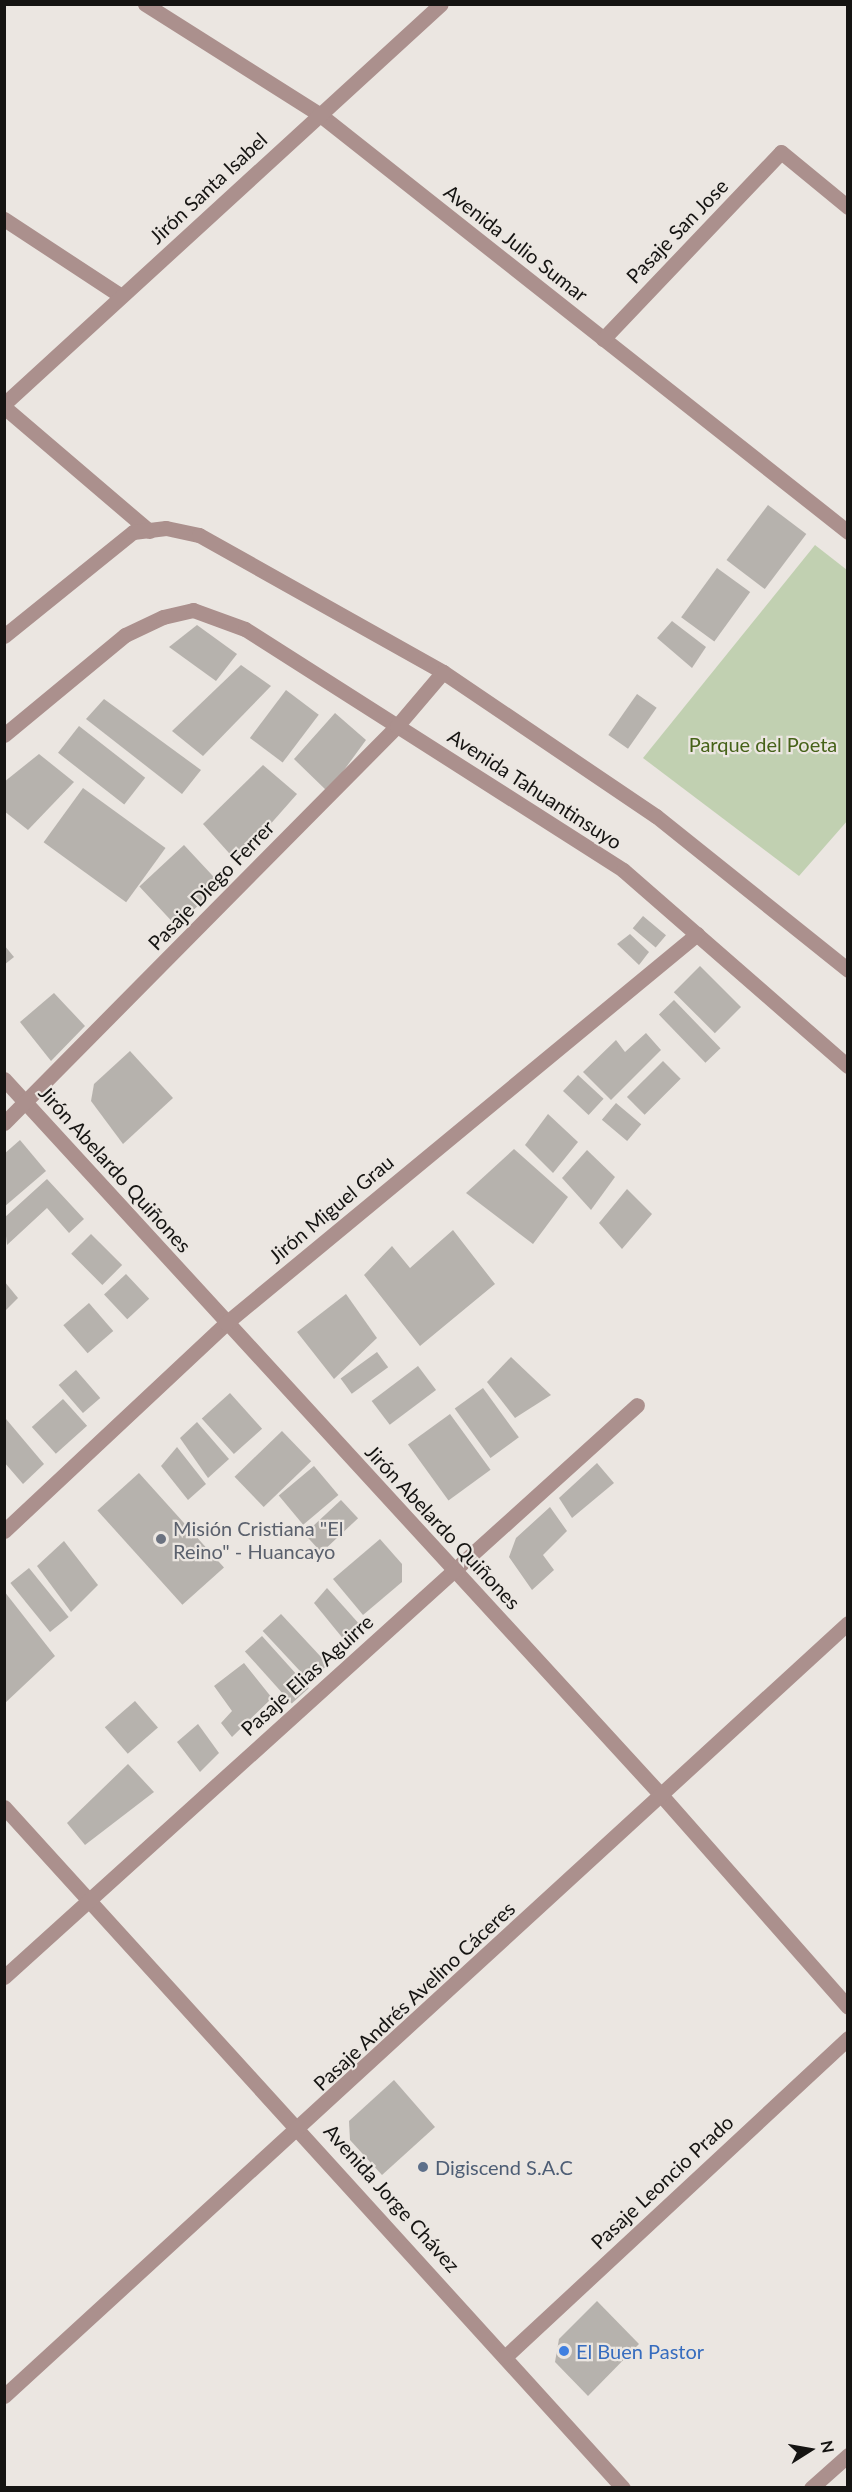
<!DOCTYPE html>
<html>
<head>
<meta charset="utf-8">
<style>
  body { margin:0 }
  #map { position:relative; width:852px; height:2492px; overflow:hidden; background:#ebe6e1; font-family:Lato,sans-serif }
  div>[style] { position:absolute }
  [style*='--x'] { left:calc(var(--x)*1px); top:calc(var(--y)*1px); width:calc(var(--w)*1px); rotate:calc(var(--a)*1deg) }
  .green>* { inset:0; background:#c1d0b1 }
  .building>* { inset:0; background:#b6b2ad; transform-origin:0 0 }
  .minor>* { height:15px; margin:-7.5px; padding:0 7.5px; transform-origin:7.5px; border-radius:7.5px; background:#ab908d }
  .dots>* { width:16px; height:16px; translate:-50% -50%; box-sizing:border-box; border:3px solid #ebe6e1; border-radius:50% }
  span { translate:-50% -50%; white-space:nowrap; text-align:center; line-height:1.15; -webkit-text-stroke:4.5px #ebe6e1; paint-order:stroke }
  .street-label { font-size:20px; color:#151412 }
  .park-label { font-size:20px; color:#466219 }
  .worship-label { font-size:20px; color:#5b616d }
  .left { translate:0 -50%; text-align:left }
  .service-label { font-size:20px; color:#4e5e75 }
  .shop-label { font-size:20px; color:#366cbe }
  .frame { position:absolute; inset:0; border:6px solid #151412; pointer-events:none }
  .north { position:absolute; left:780px; top:2420px; width:60px; height:60px; -webkit-text-stroke:4px #ebe6e1; paint-order:stroke; rotate:79deg; font-size:16px; font-weight:700; line-height:24px; text-align:center; color:#151412 }
  .north::after { content:''; display:block; margin:auto; width:21px; height:27px; background:#151412; clip-path:polygon(50% 0,100% 100%,50% 72%,0 100%) }
</style>
</head>
<body>
<div id="map">
  <div class="green">
    <i style="clip-path:polygon(815px 545px,847px 570px,848px 820px,799px 876px,643px 758px)"></i>
  </div>
  <div class="building">
    <i style="left:768px;top:505px;width:48px;height:69px;rotate:37deg"></i>
    <i style="left:717px;top:568px;width:41px;height:61px;rotate:36deg"></i>
    <i style="clip-path:polygon(672px 621px,706px 647px,692px 668px,657px 638px)"></i>
    <i style="clip-path:polygon(197px 625px,237px 654px,216px 681px,169px 647px)"></i>
    <i style="clip-path:polygon(241px 665px,271px 686px,203px 756px,172px 731px)"></i>
    <i style="left:286px;top:690px;width:41px;height:60px;rotate:37deg"></i>
    <i style="left:637px;top:694px;width:24px;height:50px;rotate:35deg"></i>
    <i style="clip-path:polygon(104px 699px,201px 770px,182px 794px,86px 719px)"></i>
    <i style="clip-path:polygon(335px 713px,366px 740px,328px 792px,294px 759px)"></i>
    <i style="left:79px;top:726px;width:84px;height:34px;rotate:38deg"></i>
    <i style="clip-path:polygon(39px 754px,74px 782px,28px 830px,4px 811px,4px 782px)"></i>
    <i style="clip-path:polygon(263px 765px,297px 794px,237px 862px,203px 824px)"></i>
    <i style="left:83px;top:788px;width:102px;height:67px;rotate:36deg"></i>
    <i style="left:184px;top:845px;width:54px;height:61px;rotate:47deg"></i>
    <i style="left:643px;top:916px;width:30px;height:16px;rotate:40deg"></i>
    <i style="clip-path:polygon(630px 934px,649px 952px,639px 965px,617px 944px)"></i>
    <i style="clip-path:polygon(4px 945px,14px 957px,4px 965px)"></i>
    <i style="left:700px;top:966px;width:58px;height:37px;rotate:45deg"></i>
    <i style="clip-path:polygon(54px 993px,85px 1026px,51px 1061px,20px 1022px)"></i>
    <i style="left:674px;top:1000px;width:67px;height:21px;rotate:46deg"></i>
    <i style="clip-path:polygon(646px 1033px,661px 1050px,611px 1100px,583px 1072px,616px 1040px,625px 1052px)"></i>
    <i style="clip-path:polygon(130px 1051px,173px 1098px,123px 1144px,91px 1101px,94px 1084px)"></i>
    <i style="left:663px;top:1061px;width:25px;height:51px;rotate:45deg"></i>
    <i style="left:578px;top:1075px;width:35px;height:22px;rotate:43deg"></i>
    <i style="left:616px;top:1103px;width:33px;height:22px;rotate:40deg"></i>
    <i style="clip-path:polygon(548px 1114px,578px 1142px,553px 1173px,525px 1145px)"></i>
    <i style="clip-path:polygon(20px 1140px,46px 1171px,4px 1207px,4px 1154px)"></i>
    <i style="clip-path:polygon(514px 1149px,568px 1197px,533px 1244px,466px 1193px)"></i>
    <i style="clip-path:polygon(587px 1150px,615px 1177px,591px 1210px,562px 1178px)"></i>
    <i style="clip-path:polygon(47px 1179px,84px 1219px,69px 1233px,47px 1208px,7px 1245px,4px 1218px)"></i>
    <i style="clip-path:polygon(627px 1189px,652px 1214px,622px 1249px,599px 1223px)"></i>
    <i style="clip-path:polygon(453px 1230px,495px 1284px,420px 1346px,364px 1275px,392px 1246px,410px 1268px)"></i>
    <i style="left:91px;top:1234px;width:44px;height:28px;rotate:45deg"></i>
    <i style="left:126px;top:1274px;width:34px;height:30px;rotate:47deg"></i>
    <i style="clip-path:polygon(4px 1281px,18px 1298px,4px 1312px)"></i>
    <i style="clip-path:polygon(346px 1294px,377px 1338px,334px 1379px,297px 1332px)"></i>
    <i style="left:89px;top:1303px;width:37px;height:34px;rotate:49deg"></i>
    <i style="left:377px;top:1352px;width:19px;height:45px;rotate:54deg"></i>
    <i style="clip-path:polygon(511px 1357px,551px 1395px,515px 1418px,487px 1382px)"></i>
    <i style="left:418px;top:1366px;width:30px;height:58px;rotate:53deg"></i>
    <i style="left:76px;top:1370px;width:37px;height:23px;rotate:49deg"></i>
    <i style="left:483px;top:1388px;width:61px;height:35px;rotate:54deg"></i>
    <i style="left:230px;top:1393px;width:48px;height:38px;rotate:48deg"></i>
    <i style="left:63px;top:1399px;width:36px;height:42px;rotate:48deg"></i>
    <i style="left:450px;top:1414px;width:69px;height:52px;rotate:54deg"></i>
    <i style="clip-path:polygon(6px 1419px,44px 1464px,23px 1484px,4px 1462px)"></i>
    <i style="clip-path:polygon(197px 1422px,229px 1459px,208px 1478px,180px 1438px)"></i>
    <i style="left:282px;top:1431px;width:42px;height:66px;rotate:46deg"></i>
    <i style="clip-path:polygon(177px 1447px,206px 1484px,188px 1500px,161px 1466px)"></i>
    <i style="clip-path:polygon(597px 1463px,614px 1483px,572px 1518px,559px 1498px)"></i>
    <i style="left:314px;top:1466px;width:38px;height:46px;rotate:50deg"></i>
    <i style="left:139px;top:1473px;width:127px;height:56px;rotate:48deg"></i>
    <i style="left:341px;top:1500px;width:25px;height:50px;rotate:47deg"></i>
    <i style="clip-path:polygon(550px 1507px,567px 1531px,543px 1555px,554px 1570px,532px 1590px,509px 1557px,516px 1538px)"></i>
    <i style="clip-path:polygon(380px 1539px,402px 1564px,402px 1582px,363px 1615px,333px 1579px)"></i>
    <i style="clip-path:polygon(64px 1541px,98px 1585px,71px 1612px,37px 1566px)"></i>
    <i style="left:29px;top:1568px;width:63px;height:24px;rotate:51deg"></i>
    <i style="clip-path:polygon(327px 1588px,361px 1626px,345px 1641px,314px 1603px)"></i>
    <i style="clip-path:polygon(4px 1591px,55px 1656px,4px 1704px)"></i>
    <i style="left:281px;top:1614px;width:69px;height:25px;rotate:47deg"></i>
    <i style="left:262px;top:1636px;width:70px;height:23px;rotate:48deg"></i>
    <i style="clip-path:polygon(244px 1663px,272px 1698px,232px 1737px,221px 1723px,232px 1711px,214px 1686px)"></i>
    <i style="left:135px;top:1701px;width:35px;height:40px;rotate:49deg"></i>
    <i style="clip-path:polygon(198px 1724px,219px 1753px,200px 1772px,177px 1742px)"></i>
    <i style="clip-path:polygon(128px 1764px,154px 1792px,85px 1845px,67px 1823px)"></i>
    <i style="clip-path:polygon(394px 2080px,435px 2127px,382px 2175px,350px 2140px,349px 2121px)"></i>
    <i style="clip-path:polygon(597px 2301px,639px 2344px,588px 2396px,555px 2362px,559px 2339px)"></i>
  </div>
  <div class="minor">
    <i style="--x:145;--y:4;--w:206;--a:32.3"></i>
    <i style="--x:319;--y:114;--w:674;--a:38.31"></i>
    <i style="--x:4;--y:219;--w:140;--a:33.3"></i>
    <i style="--x:603;--y:339;--w:258;--a:-46.4"></i>
    <i style="--x:781;--y:152;--w:87;--a:39.4"></i>
    <i style="--x:4;--y:404;--w:592;--a:-42.47"></i>
    <i style="--x:4;--y:407;--w:191;--a:40.5"></i>
    <i style="--x:4;--y:636;--w:166;--a:-38.9"></i>
    <i style="--x:133;--y:532;--w:33;--a:-7"></i>
    <i style="--x:166;--y:528;--w:34;--a:12"></i>
    <i style="--x:199;--y:535;--w:280;--a:29.3"></i>
    <i style="--x:443;--y:672;--w:257;--a:34.1"></i>
    <i style="--x:656;--y:816;--w:246;--a:38.7"></i>
    <i style="--x:4;--y:735;--w:157;--a:-39.6"></i>
    <i style="--x:125;--y:635;--w:42;--a:-25.3"></i>
    <i style="--x:163;--y:617;--w:31;--a:-13"></i>
    <i style="--x:193;--y:610;--w:55;--a:20.1"></i>
    <i style="--x:245;--y:629;--w:448;--a:32.5"></i>
    <i style="--x:623;--y:870;--w:298;--a:41.1"></i>
    <i style="--x:4;--y:1079;--w:973;--a:47.46"></i>
    <i style="--x:662;--y:1796;--w:281;--a:48.6"></i>
    <i style="--x:4;--y:1123;--w:559;--a:-45.29"></i>
    <i style="--x:397;--y:726;--w:71;--a:-49.6"></i>
    <i style="--x:4;--y:1531;--w:304;--a:-43.1"></i>
    <i style="--x:226;--y:1323;--w:611;--a:-39.55"></i>
    <i style="--x:4;--y:1807;--w:920;--a:47.73"></i>
    <i style="--x:4;--y:1977;--w:853;--a:-42.1"></i>
    <i style="--x:506;--y:2356;--w:467;--a:-42.9"></i>
    <i style="--x:4;--y:2396;--w:1144;--a:-42.49"></i>
    <i style="--x:811;--y:2488;--w:50;--a:-41.7"></i>
  </div>
  <div class="dots">
    <i style="left:161px;top:1539px;background:#6b7280"></i>
    <i style="left:423px;top:2167px;background:#5c6f8a"></i>
    <i style="left:564px;top:2351px;background:#3f7fe0"></i>
  </div>
  <div class="street-label">
    <span style="left:208px;top:188px;rotate:-43deg">Jirón Santa Isabel</span>
    <span style="left:677px;top:231px;rotate:-46deg">Pasaje San Jose</span>
    <span style="left:516px;top:243px;rotate:38deg">Avenida Julio Sumar</span>
    <span style="left:535px;top:789px;rotate:33deg">Avenida Tahuantinsuyo</span>
    <span style="left:211px;top:885px;rotate:-46deg">Pasaje Diego Ferrer</span>
    <span style="left:115px;top:1169px;rotate:48deg">Jirón Abelardo Quiñones</span>
    <span style="left:331px;top:1209px;rotate:-40deg">Jirón Miguel Grau</span>
    <span style="left:443px;top:1527px;rotate:47deg">Jirón Abelardo Quiñones</span>
    <span style="left:307px;top:1675px;rotate:-42deg">Pasaje Elias Aguirre</span>
    <span style="left:414px;top:1996px;rotate:-43deg">Pasaje Andrés Avelino Cáceres</span>
    <span style="left:662px;top:2182px;rotate:-43deg">Pasaje Leoncio Prado</span>
    <span style="left:392px;top:2198px;rotate:48deg">Avenida Jorge Chávez</span>
  </div>
  <div class="park-label">
    <span style="left:763px;top:744px">Parque del Poeta</span>
  </div>
  <div class="worship-label">
    <span class="left" style="left:173px;top:1540px">Misión Cristiana "El<br>Reino" - Huancayo</span>
  </div>
  <div class="service-label">
    <span class="left" style="left:435px;top:2167px">Digiscend S.A.C</span>
  </div>
  <div class="shop-label">
    <span class="left" style="left:576px;top:2351px">El Buen Pastor</span>
  </div>
  <div class="frame"></div>
  <div class="north">N</div>
</div>
</body>
</html>
